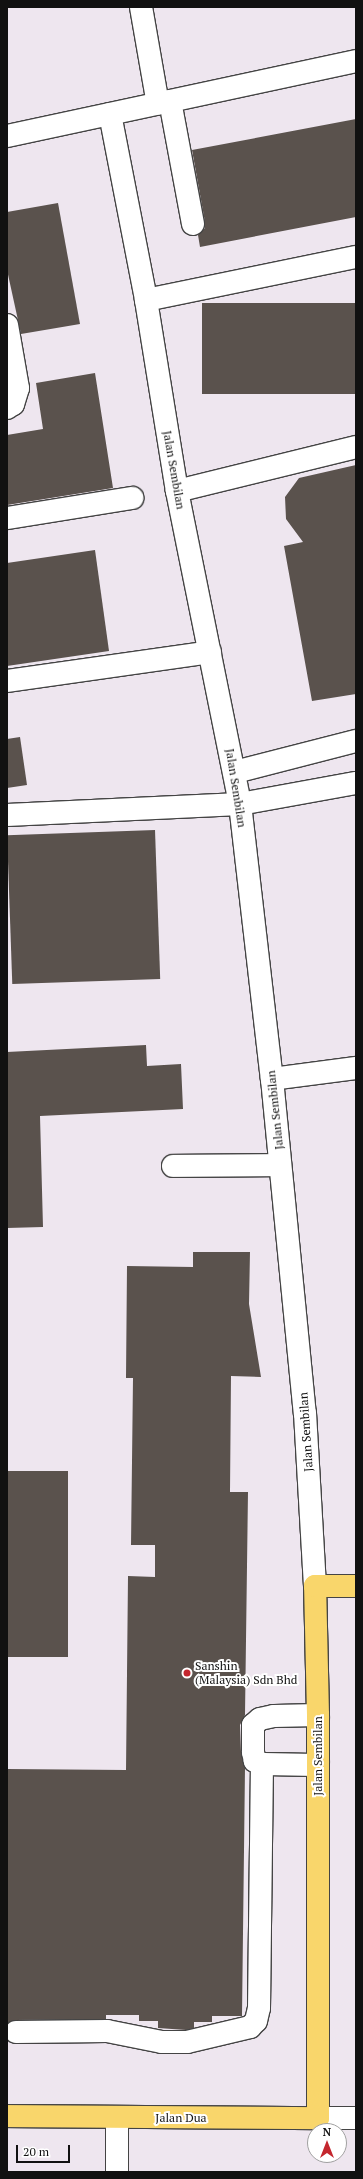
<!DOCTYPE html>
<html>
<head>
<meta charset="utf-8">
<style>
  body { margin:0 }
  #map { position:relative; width:363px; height:2179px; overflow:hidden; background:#fffdf5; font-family:"PT Serif",serif }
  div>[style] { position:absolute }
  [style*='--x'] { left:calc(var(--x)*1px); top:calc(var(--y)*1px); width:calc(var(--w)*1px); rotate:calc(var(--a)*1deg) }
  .industrial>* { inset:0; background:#eee6ef }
  .building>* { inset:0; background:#5a524d; transform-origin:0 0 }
  .roads { filter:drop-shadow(1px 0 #444) drop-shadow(-1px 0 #444) drop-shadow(0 1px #444) drop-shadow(0 -1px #444) }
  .minor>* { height:22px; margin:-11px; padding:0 11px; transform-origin:11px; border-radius:11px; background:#fff }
  .major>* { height:22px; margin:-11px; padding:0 11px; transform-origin:11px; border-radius:11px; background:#f9d66b }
  .dots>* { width:11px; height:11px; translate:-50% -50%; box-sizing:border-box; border:2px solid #fff; border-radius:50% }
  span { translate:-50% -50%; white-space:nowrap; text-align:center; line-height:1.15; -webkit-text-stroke:4px #fff; paint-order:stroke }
  .street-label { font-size:12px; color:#111 }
  .poi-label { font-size:12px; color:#111 }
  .left { translate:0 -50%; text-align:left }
  .frame { position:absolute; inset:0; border:8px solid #111; pointer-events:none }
  .north { position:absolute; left:307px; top:2123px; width:40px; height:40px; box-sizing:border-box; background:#fff; border:1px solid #a0a0a0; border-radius:50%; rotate:0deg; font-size:11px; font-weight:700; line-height:16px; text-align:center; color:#111 }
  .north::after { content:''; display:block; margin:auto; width:14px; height:18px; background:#c4262e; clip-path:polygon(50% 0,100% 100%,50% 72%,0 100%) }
  .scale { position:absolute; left:16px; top:2145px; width:54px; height:18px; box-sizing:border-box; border:2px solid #111; border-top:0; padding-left:5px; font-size:12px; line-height:14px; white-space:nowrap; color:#111; -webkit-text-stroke:3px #fff; paint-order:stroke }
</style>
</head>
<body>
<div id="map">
  <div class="industrial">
    <i style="clip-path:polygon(evenodd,7px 7px,356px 7px,356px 2172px,7px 2172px,7px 7px,315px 2131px,339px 2131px,339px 2155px,315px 2155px,315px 2131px)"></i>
  </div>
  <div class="building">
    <i style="clip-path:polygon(356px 119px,356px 217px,200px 247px,198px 235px,205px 228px,205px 222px,192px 150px)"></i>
    <i style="clip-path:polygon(58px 203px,80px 324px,21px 334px,7px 270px,7px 212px)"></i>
    <i style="left:356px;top:303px;width:91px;height:154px;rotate:90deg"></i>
    <i style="clip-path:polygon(95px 373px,113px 488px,7px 505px,7px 435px,43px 429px,36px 383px)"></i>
    <i style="clip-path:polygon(356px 465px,356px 694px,312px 701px,284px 546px,303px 542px,286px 519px,285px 497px,299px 478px)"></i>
    <i style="clip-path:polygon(95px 550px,109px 651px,7px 666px,7px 563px)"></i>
    <i style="clip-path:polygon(20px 737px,27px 785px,7px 788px,7px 739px)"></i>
    <i style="left:155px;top:830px;width:149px;height:148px;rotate:88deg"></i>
    <i style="clip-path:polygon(146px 1045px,147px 1066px,181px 1064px,183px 1109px,40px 1116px,43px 1227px,7px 1228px,7px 1052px)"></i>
    <i style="clip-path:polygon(193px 1252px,250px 1252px,249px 1304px,261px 1377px,231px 1376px,230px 1492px,248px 1492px,245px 1715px,240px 1725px,241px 1752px,245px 1768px,242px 2016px,212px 2016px,212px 2022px,194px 2022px,194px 2028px,186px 2030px,158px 2028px,158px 2021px,139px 2021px,139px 2015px,106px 2015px,106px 2019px,16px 2020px,7px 2024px,7px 1769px,126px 1770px,128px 1576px,155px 1577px,155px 1545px,131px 1545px,133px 1378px,126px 1378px,127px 1266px,193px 1267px)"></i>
    <i style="left:7px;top:1471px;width:61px;height:186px"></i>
  </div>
  <div class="roads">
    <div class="minor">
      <i style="--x:141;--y:7;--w:98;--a:80.1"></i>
      <i style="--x:170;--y:101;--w:125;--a:79.4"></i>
      <i style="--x:110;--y:114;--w:189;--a:79"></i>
      <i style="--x:146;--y:300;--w:193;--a:80.8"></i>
      <i style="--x:177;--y:491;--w:319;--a:78.6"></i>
      <i style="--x:240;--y:804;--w:277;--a:83.4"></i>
      <i style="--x:272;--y:1079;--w:336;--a:84.4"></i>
      <i style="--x:305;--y:1413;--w:173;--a:86.7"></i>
      <i style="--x:7;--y:136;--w:357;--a:-12.1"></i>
      <i style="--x:146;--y:300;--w:214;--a:-11.6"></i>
      <i style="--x:7;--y:325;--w:64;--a:80.1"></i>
      <i style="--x:18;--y:388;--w:17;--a:107"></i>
      <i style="--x:13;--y:404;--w:7;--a:146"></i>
      <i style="--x:177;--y:491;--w:184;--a:-13.8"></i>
      <i style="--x:7;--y:518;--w:127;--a:-9.1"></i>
      <i style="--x:7;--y:681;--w:205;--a:-8.1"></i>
      <i style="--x:235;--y:772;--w:125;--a:-14.4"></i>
      <i style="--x:7;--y:815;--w:233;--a:-2.7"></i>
      <i style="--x:240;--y:804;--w:118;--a:-10.3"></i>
      <i style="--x:272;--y:1079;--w:85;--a:-7.5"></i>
      <i style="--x:173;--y:1166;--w:107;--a:-0.5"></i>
      <i style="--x:262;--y:1764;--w:56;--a:1"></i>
      <i style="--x:16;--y:2032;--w:91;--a:-0.6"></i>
      <i style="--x:107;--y:2031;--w:56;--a:11.3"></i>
      <i style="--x:162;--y:2042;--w:25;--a:0"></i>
      <i style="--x:187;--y:2042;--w:65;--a:-13.4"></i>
      <i style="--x:250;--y:2027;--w:8;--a:-45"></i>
      <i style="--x:256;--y:2021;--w:13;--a:-77"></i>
      <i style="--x:259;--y:2008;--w:244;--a:-89.3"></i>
      <i style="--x:262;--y:1764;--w:8;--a:-157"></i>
      <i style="--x:255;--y:1761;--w:9;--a:-103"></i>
      <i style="--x:253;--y:1752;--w:27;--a:-90"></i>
      <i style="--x:253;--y:1725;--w:9;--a:-41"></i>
      <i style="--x:260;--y:1719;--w:14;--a:-12"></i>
      <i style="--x:274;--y:1716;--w:44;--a:-1.3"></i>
      <i style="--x:318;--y:2118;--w:38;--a:0"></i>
      <i style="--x:117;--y:2172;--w:54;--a:-90"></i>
    </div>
    <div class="major">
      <i style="--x:7;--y:2116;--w:311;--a:0.4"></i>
      <i style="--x:318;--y:2118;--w:403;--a:-90"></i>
      <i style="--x:318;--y:1715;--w:129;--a:-91.3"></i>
      <i style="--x:315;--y:1586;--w:41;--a:0"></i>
    </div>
  </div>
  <div class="dots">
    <i style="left:187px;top:1673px;background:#c4262e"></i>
  </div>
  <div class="street-label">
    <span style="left:174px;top:470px;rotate:80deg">Jalan Sembilan</span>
    <span style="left:236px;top:788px;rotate:81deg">Jalan Sembilan</span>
    <span style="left:275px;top:1110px;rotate:-96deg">Jalan Sembilan</span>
    <span style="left:306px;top:1432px;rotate:-94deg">Jalan Sembilan</span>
    <span style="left:318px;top:1756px;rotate:-90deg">Jalan Sembilan</span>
    <span style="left:181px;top:2118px">Jalan Dua</span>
  </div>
  <div class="poi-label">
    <span class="left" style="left:195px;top:1673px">Sanshin<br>(Malaysia) Sdn Bhd</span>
  </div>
  <div class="frame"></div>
  <div class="north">N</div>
  <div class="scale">20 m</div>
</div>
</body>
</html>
